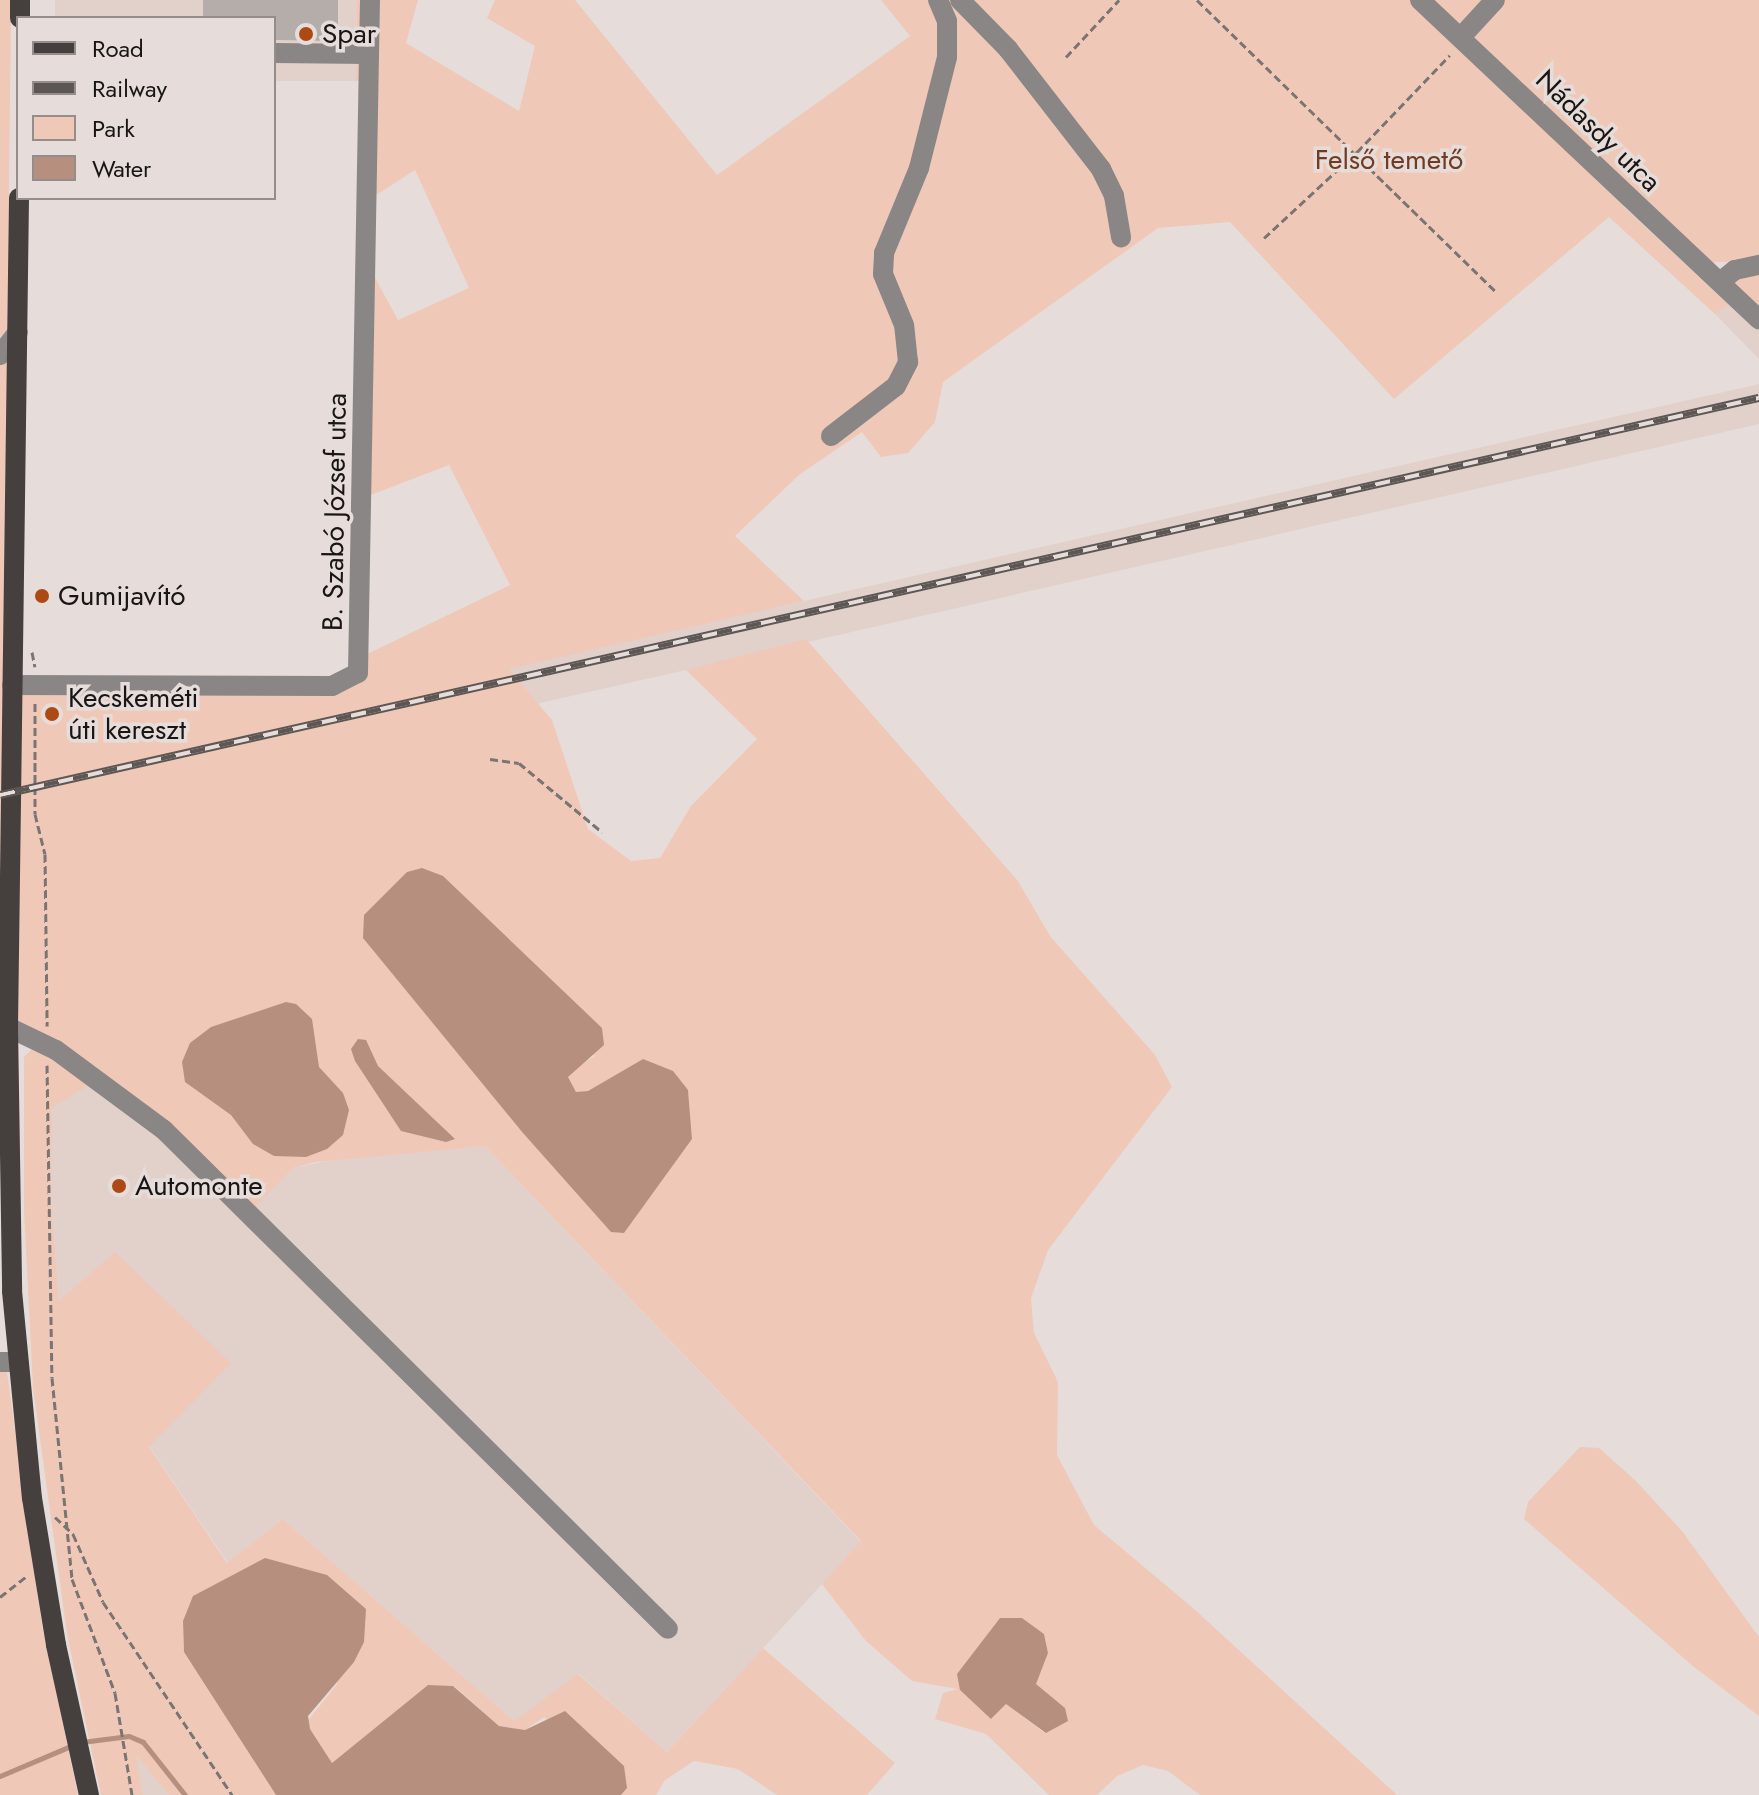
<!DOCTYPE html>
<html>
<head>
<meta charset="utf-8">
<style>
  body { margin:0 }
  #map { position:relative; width:1759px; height:1795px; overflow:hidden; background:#e6ddda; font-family:Jost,sans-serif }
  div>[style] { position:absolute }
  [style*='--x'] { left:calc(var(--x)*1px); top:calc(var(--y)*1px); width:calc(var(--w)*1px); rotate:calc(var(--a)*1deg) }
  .built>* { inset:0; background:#e1d1ca }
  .green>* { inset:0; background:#efc8b8 }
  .water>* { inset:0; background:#b78f7f }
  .stream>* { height:5px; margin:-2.5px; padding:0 2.5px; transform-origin:2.5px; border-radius:2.5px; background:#b78f7f }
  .building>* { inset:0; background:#b5adaa }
  .path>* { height:3px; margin-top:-1.5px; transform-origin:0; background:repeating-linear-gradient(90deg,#7a7472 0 8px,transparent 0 12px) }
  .minor>* { height:20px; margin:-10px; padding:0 10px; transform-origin:10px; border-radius:10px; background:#8a8685 }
  .major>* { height:20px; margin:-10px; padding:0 10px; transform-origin:10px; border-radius:10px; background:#453f3d }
  .rail>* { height:8px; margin-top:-4px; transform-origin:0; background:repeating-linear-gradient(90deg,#e6ddda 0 15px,#5c5755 0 30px); box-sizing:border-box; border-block:2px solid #5c5755 }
  .dots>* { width:22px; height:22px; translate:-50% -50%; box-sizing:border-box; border:4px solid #e6ddda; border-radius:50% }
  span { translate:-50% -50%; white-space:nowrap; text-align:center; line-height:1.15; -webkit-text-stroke:7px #e6ddda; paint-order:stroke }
  .poi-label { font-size:28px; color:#181514 }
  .left { translate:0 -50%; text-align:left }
  .street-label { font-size:28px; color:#181514 }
  .park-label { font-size:28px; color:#723b23 }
  .legend { position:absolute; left:16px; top:16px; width:260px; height:184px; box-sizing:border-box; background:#e6ddda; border:2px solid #948d8b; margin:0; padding:10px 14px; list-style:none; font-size:24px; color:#181514 }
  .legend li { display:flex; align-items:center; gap:16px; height:40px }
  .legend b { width:40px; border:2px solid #948d8b }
</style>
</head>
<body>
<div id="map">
  <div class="built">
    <i style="clip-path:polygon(55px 0,357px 0,356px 81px,274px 81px,274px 18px,55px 18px)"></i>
    <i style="clip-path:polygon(1755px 289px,1759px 293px,1759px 359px,1715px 314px)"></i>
    <i style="clip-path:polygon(1759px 384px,1759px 424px,686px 670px,536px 704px,319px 711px)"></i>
    <i style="clip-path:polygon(48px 1040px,293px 1168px,341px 1158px,485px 1146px,861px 1542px,667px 1752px,579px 1674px,514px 1721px,283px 1519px,228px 1563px,149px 1446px,231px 1362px,59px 1301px,51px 1199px)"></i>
    <i style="clip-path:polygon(135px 1754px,146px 1763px,169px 1795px,143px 1795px)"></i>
  </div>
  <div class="green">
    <i style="clip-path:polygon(evenodd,0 0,10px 0,11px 15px,7px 348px,14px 681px,342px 682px,361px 657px,510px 585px,449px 465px,368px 496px,368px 265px,398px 320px,469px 288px,415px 170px,367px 201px,368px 82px,356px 81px,357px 0,418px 0,406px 43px,519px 111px,535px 46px,487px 18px,495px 0,575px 0,717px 175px,910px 36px,881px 0,1759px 0,1759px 262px,1704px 262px,1635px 197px,1623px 206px,1729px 305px,1715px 314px,1609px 217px,1394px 399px,1230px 222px,1158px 228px,943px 382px,935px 422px,908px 453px,881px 457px,862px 432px,800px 474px,735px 536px,804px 601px,509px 669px,552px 720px,588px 829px,631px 861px,660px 858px,691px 806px,757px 739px,686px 670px,806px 639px,1018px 881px,1050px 936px,1155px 1055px,1172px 1087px,1048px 1250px,1031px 1298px,1034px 1333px,1058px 1382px,1057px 1455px,1094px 1525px,1193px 1608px,1397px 1795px,1200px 1795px,1168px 1771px,1143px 1765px,1117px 1776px,1097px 1795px,1049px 1795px,986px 1734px,935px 1719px,943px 1693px,958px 1689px,912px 1681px,866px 1641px,822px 1584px,861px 1541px,485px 1146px,315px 1162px,293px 1168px,254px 1208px,0 1009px,0 0,384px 894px,595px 1056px,571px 1069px,568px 1077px,576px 1092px,588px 1091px,643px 1059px,688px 1090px,692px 1139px,624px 1233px,384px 894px,0 0,1022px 1618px,1044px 1634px,1048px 1653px,1035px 1684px,1065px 1708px,1045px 1733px,1006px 1704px,992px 1719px,1022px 1618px)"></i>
    <i style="clip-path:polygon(1759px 268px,1759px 319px,1732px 283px)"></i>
    <i style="clip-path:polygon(34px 1047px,92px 1083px,52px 1108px,51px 1199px,59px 1301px,115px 1252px,231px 1363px,149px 1447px,227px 1563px,283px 1519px,514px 1721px,578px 1674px,667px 1752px,763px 1648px,895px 1763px,867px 1795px,777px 1795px,738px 1769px,694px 1761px,665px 1780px,656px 1795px,621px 1795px,627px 1788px,544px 1717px,525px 1730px,499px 1726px,454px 1686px,428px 1685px,332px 1763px,306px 1723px,338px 1683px,183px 1621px,184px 1652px,276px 1795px,169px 1795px,136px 1755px,143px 1795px,101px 1795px,67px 1634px,33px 1388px,24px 1211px,24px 1057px)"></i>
    <i style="clip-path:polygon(0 1368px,7px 1372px,42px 1626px,78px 1795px,0 1795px)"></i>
    <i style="clip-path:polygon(1580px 1447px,1599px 1448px,1635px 1480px,1682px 1531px,1759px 1637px,1759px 1716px,1694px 1667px,1524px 1519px,1528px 1502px)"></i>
  </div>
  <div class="water">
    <i style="clip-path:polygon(422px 868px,443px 876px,602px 1028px,604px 1045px,568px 1077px,576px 1092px,588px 1091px,643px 1059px,673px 1071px,688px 1090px,692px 1139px,624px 1233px,611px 1232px,523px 1133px,363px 938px,364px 915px,407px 872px)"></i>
    <i style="clip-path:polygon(286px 1002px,296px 1004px,312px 1019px,319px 1067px,343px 1093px,349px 1110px,343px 1135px,327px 1149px,306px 1157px,274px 1156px,253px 1144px,231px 1115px,185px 1082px,182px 1062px,190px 1043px,211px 1027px)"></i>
    <i style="clip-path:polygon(358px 1039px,366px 1040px,378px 1066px,455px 1139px,446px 1142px,401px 1131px,355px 1061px,351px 1049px)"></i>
    <i style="clip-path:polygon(265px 1558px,327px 1575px,366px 1609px,364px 1642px,354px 1662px,308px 1716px,310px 1729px,332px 1763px,428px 1685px,453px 1686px,499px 1726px,525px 1730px,565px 1711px,624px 1766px,627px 1788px,621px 1795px,276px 1795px,184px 1652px,183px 1621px,193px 1596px)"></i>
    <i style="clip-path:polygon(1000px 1618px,1022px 1618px,1044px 1634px,1048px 1653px,1036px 1684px,1065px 1708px,1068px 1721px,1046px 1733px,1006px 1704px,991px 1719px,960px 1690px,957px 1674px)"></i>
  </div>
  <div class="stream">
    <i style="--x:82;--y:1742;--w:47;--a:-7.3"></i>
    <i style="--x:129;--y:1736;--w:15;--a:23"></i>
    <i style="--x:143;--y:1742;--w:68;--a:51.6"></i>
    <i style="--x:0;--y:1776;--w:79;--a:-23"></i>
  </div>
  <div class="building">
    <i style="clip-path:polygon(203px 0,338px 0,338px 41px,274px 40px,274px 18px,203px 18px)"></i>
  </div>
  <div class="path">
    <i style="--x:1197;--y:0;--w:419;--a:44.3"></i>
    <i style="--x:1066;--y:57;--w:78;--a:-47.1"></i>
    <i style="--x:1264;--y:238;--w:127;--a:-42.8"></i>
    <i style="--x:1357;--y:152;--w:134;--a:-46.2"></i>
    <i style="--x:32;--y:652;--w:15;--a:79"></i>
    <i style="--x:35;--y:703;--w:111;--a:90"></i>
    <i style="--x:35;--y:814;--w:41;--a:76"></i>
    <i style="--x:45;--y:854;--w:172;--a:89.3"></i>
    <i style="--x:490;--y:759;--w:29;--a:8"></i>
    <i style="--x:519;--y:763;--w:108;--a:39.7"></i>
    <i style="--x:47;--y:1065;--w:313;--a:89.1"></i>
    <i style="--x:52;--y:1378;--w:202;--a:84.3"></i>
    <i style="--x:72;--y:1579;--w:122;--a:69.3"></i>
    <i style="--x:115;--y:1693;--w:103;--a:80.5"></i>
    <i style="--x:55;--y:1517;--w:25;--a:43"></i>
    <i style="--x:73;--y:1534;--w:74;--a:66.2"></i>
    <i style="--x:103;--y:1602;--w:232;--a:56.2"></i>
    <i style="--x:0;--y:1597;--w:33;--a:-38"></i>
  </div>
  <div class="minor">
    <i style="--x:960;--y:0;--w:69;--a:45.6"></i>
    <i style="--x:1008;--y:49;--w:152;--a:52.2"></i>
    <i style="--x:1101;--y:169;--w:30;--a:64"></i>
    <i style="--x:1114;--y:196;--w:42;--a:80.3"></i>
    <i style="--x:1420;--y:0;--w:466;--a:43.3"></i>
    <i style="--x:1461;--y:37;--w:50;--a:-47.4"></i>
    <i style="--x:274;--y:53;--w:95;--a:0.6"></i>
    <i style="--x:1720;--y:282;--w:19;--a:-39"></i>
    <i style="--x:1735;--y:270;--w:25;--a:-12"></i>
    <i style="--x:0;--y:355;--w:29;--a:-52"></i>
    <i style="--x:831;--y:436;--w:82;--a:-37.6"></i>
    <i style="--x:896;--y:386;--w:27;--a:-63"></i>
    <i style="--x:908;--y:362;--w:37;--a:-96"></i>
    <i style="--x:904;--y:325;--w:55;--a:-112.4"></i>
    <i style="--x:883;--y:274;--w:21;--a:-87"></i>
    <i style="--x:884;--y:253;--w:92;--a:-67.6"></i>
    <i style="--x:919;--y:168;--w:114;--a:-75.8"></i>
    <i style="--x:947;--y:57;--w:36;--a:-90"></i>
    <i style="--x:947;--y:21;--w:23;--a:-113"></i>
    <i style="--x:12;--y:685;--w:320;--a:0.2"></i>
    <i style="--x:332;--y:686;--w:29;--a:-27"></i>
    <i style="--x:358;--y:673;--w:673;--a:-88.98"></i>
    <i style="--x:8;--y:1027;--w:53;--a:25.6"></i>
    <i style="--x:56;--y:1050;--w:134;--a:36.5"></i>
    <i style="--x:164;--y:1130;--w:709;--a:44.71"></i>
    <i style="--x:0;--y:1362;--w:17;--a:0"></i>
  </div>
  <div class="major">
    <i style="--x:20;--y:18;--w:18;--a:-90"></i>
    <i style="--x:19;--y:198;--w:829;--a:90.76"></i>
    <i style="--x:8;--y:1027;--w:264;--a:89.1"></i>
    <i style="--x:12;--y:1291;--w:208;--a:84.5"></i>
    <i style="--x:32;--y:1498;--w:149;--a:80.7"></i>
    <i style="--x:56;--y:1645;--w:154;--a:77.6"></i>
  </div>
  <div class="rail">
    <i style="--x:0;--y:795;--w:1803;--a:-12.72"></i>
  </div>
  <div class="dots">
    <i style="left:306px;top:34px;background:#ad4915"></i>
    <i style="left:42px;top:596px;background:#ad4915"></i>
    <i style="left:52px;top:714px;background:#ad4915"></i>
    <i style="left:119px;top:1186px;background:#ad4915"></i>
  </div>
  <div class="poi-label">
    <span class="left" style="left:322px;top:34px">Spar</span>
    <span class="left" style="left:58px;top:596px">Gumijavító</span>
    <span class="left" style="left:68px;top:714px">Kecskeméti<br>úti kereszt</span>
    <span class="left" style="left:135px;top:1186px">Automonte</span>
  </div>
  <div class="street-label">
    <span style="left:1598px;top:131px;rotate:44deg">Nádasdy utca</span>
    <span style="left:335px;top:512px;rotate:-89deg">B. Szabó József utca</span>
  </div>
  <div class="park-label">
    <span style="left:1389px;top:160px">Felső temető</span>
  </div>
  <ul class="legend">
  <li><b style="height:10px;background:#453f3d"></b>Road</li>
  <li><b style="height:10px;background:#5c5755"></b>Railway</li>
  <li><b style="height:22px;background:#efc8b8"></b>Park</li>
  <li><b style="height:22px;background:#b78f7f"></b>Water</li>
  </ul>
</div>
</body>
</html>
